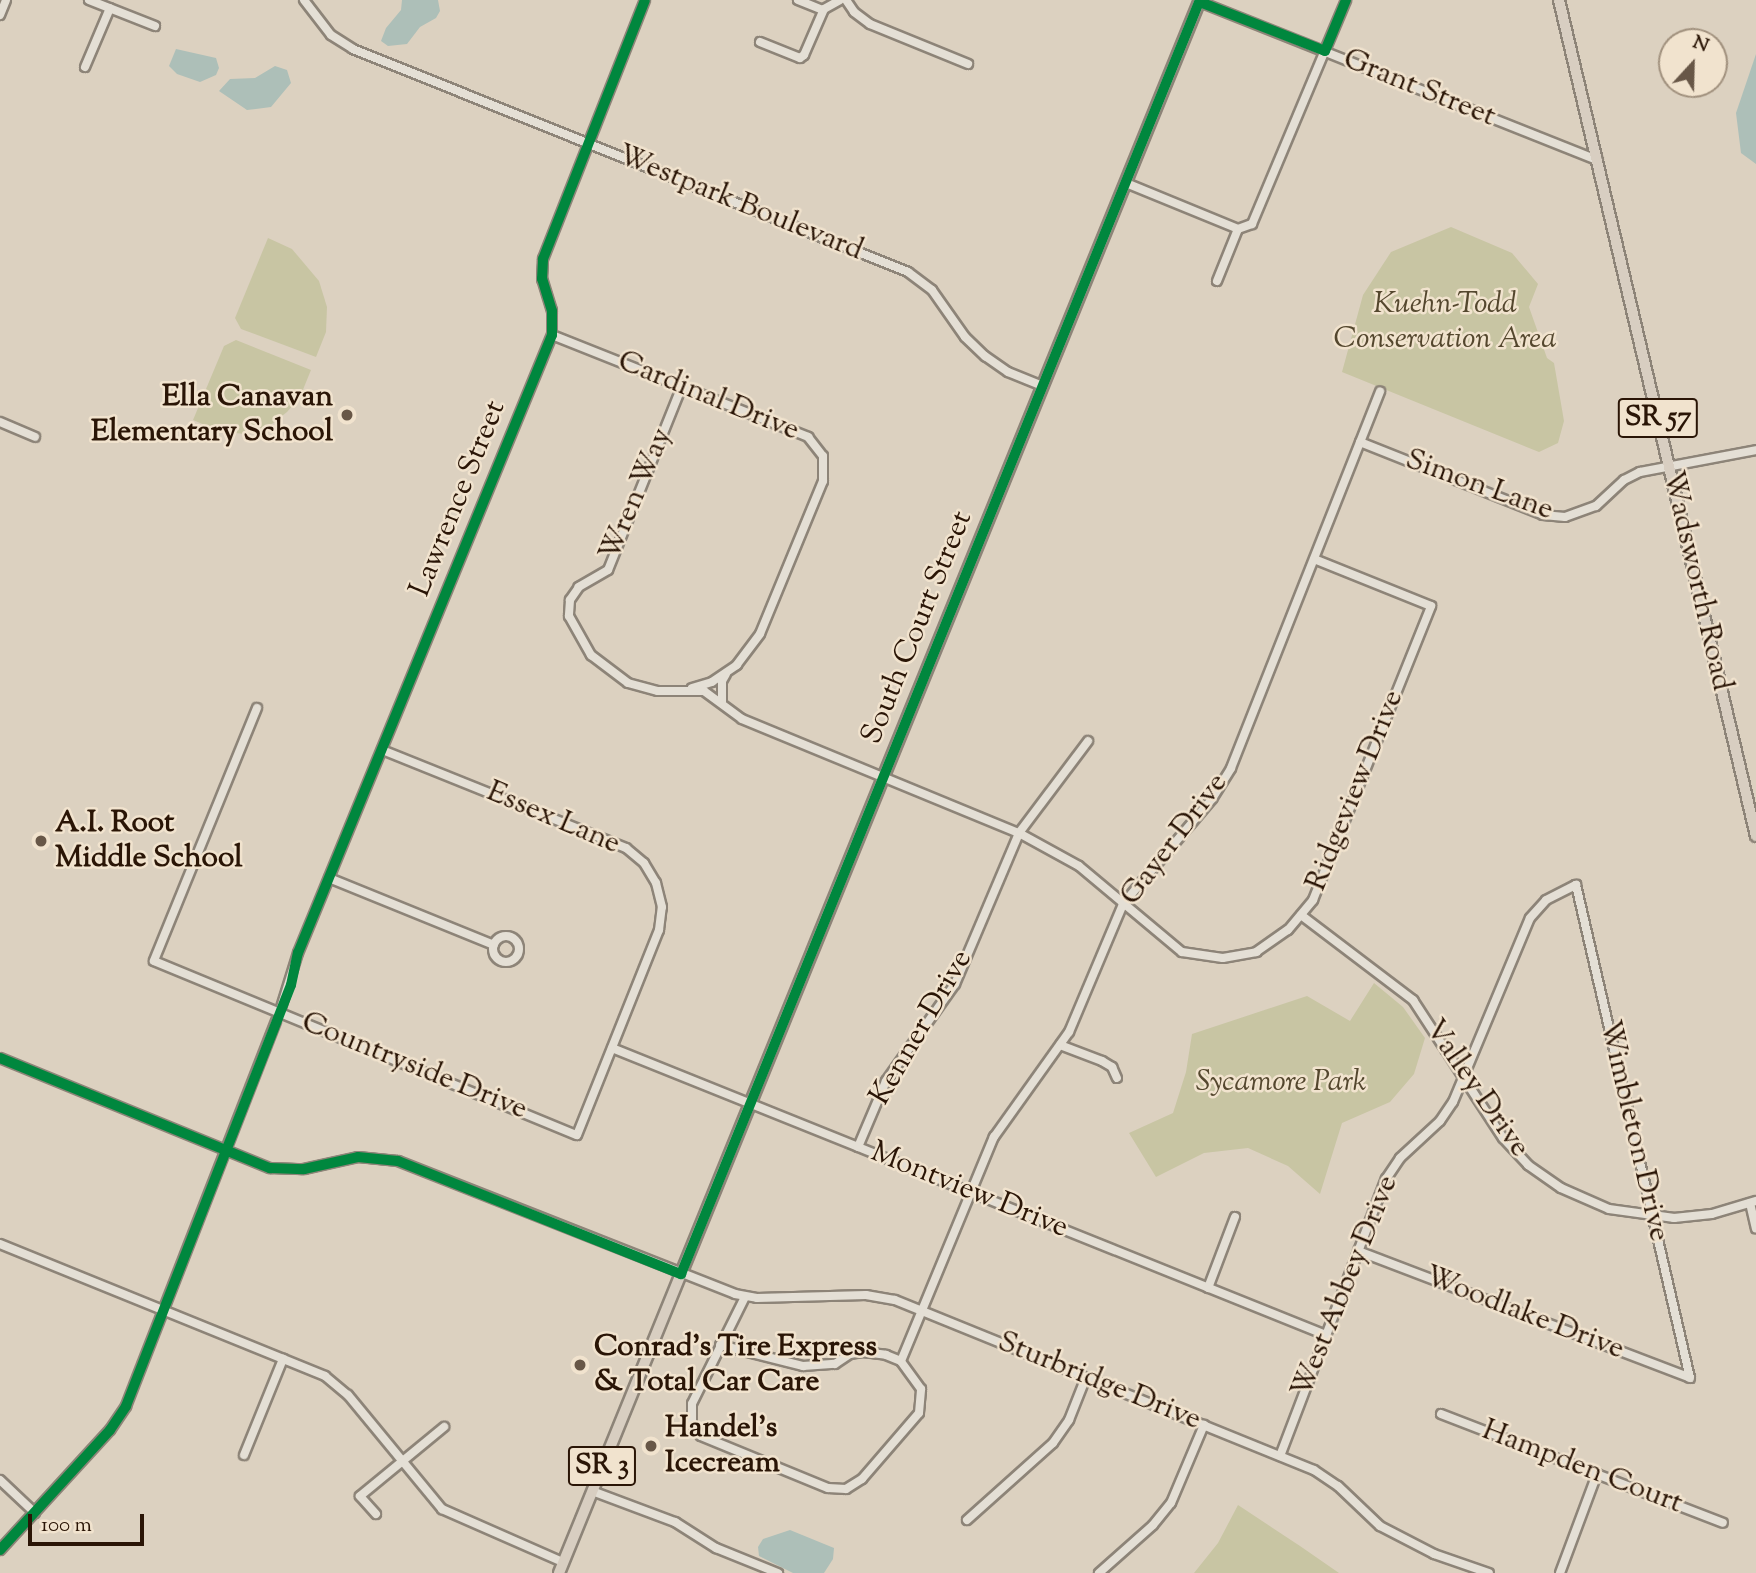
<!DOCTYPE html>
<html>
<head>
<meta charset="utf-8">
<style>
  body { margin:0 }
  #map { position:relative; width:1756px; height:1573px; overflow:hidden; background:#dcd1c0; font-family:"Sorts Mill Goudy",serif }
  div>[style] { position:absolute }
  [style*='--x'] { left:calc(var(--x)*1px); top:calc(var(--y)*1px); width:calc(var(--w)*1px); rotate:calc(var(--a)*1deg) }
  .green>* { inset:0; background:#c8c5a3 }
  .water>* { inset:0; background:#adbfb8 }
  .roads { filter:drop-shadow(2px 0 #8d8478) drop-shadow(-2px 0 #8d8478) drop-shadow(0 2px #8d8478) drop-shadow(0 -2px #8d8478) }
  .minor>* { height:8px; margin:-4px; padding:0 4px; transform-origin:4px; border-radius:4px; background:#e4dfd5 }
  .minor>.ring { margin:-4px; padding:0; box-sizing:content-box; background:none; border:8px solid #e4dfd5; border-radius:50% }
  .major>* { height:10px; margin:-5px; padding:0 5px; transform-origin:5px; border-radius:5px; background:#d8cec1 }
  .highway>* { height:10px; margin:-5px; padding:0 5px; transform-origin:5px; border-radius:5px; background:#d8cec1 }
  .cycleway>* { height:10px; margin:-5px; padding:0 5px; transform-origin:5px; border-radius:5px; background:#00873e }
  .dots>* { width:19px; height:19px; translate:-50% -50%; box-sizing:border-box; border:4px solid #f1e3ce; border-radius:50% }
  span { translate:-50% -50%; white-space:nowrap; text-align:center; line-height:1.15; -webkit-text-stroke:5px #f1e3ce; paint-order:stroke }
  .shield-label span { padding:2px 5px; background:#f1e3ce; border:2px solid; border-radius:5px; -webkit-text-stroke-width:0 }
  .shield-label { font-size:28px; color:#2a1506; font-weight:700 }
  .street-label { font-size:30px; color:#2a1506 }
  .park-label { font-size:30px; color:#54472e; font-style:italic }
  .poi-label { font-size:30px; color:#2a1506; font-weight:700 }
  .right { translate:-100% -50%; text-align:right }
  .left { translate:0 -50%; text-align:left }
  .north { position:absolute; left:1658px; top:28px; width:70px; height:70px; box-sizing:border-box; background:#f1e3ce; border:2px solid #a1917e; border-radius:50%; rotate:22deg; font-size:19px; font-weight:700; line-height:28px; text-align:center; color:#2a1506 }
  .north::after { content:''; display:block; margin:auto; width:24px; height:32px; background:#685747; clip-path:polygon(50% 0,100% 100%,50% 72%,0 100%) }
  .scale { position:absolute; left:28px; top:1514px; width:116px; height:32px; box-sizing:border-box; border:4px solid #2a1506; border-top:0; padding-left:9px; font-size:21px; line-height:24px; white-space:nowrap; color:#2a1506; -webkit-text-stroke:5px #f1e3ce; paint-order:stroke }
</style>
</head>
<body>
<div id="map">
  <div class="green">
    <i style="clip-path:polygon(1451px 227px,1512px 253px,1538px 284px,1529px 307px,1547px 358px,1554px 363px,1564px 421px,1558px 443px,1539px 452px,1342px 372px,1363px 295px,1391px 252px)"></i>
    <i style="clip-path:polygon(268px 238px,292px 249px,319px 281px,327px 307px,326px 332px,316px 357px,241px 329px,235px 318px)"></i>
    <i style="clip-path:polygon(236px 340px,311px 370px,300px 397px,287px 412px,268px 427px,244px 434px,219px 431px,193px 420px,224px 346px)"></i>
    <i style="clip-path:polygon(1374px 983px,1403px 1007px,1425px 1038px,1414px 1074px,1390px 1102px,1342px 1123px,1320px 1194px,1288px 1166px,1248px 1148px,1204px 1153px,1156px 1177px,1129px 1133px,1173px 1113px,1186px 1072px,1192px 1034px,1307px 996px,1350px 1021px)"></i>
    <i style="clip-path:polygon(1238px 1505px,1300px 1546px,1339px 1573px,1194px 1573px,1218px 1543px)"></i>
  </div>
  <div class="water">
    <i style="clip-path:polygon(402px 0,438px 0,440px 11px,436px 18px,420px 27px,407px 44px,388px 46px,381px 41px,386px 28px,401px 10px)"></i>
    <i style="clip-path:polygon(176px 49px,216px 58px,219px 68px,216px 75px,200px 82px,177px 74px,169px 66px)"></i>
    <i style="clip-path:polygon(1756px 54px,1756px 164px,1741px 153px,1736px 113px)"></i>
    <i style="clip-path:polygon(275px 66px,287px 70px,291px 83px,271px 107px,247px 110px,219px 91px,230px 79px,255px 78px)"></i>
    <i style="clip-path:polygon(790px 1530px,834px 1548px,833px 1559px,824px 1573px,793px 1573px,759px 1556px,758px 1547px,763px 1539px)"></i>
  </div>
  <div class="roads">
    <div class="minor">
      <i style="--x:89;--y:0;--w:71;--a:21.5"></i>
      <i style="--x:304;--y:0;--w:44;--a:52.4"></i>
      <i style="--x:331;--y:35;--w:26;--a:32"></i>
      <i style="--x:353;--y:49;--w:598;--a:21.89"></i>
      <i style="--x:908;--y:272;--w:30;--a:37"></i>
      <i style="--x:932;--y:290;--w:57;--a:54.9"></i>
      <i style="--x:965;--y:337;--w:28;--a:44"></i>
      <i style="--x:985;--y:356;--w:28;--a:35"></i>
      <i style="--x:1008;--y:372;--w:38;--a:22"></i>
      <i style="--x:798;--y:0;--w:27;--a:22"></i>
      <i style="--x:846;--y:0;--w:14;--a:56"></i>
      <i style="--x:854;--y:12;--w:20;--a:37"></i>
      <i style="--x:870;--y:24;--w:106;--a:22.2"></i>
      <i style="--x:1200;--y:2;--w:428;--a:21.7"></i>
      <i style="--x:0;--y:15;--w:16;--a:-68"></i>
      <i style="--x:760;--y:42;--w:43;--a:21.8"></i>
      <i style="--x:800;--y:58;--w:5;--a:-37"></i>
      <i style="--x:804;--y:55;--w:50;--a:-66.5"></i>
      <i style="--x:824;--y:9;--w:18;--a:-29"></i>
      <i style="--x:85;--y:67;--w:64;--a:-67"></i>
      <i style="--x:1126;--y:183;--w:121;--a:22.3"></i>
      <i style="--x:1238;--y:229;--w:15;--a:-20"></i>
      <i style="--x:1252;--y:224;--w:243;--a:-67.2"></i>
      <i style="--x:1217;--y:281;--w:56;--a:-68"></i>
      <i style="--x:552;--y:335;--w:276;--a:21.7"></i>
      <i style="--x:808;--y:437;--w:24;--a:52"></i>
      <i style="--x:823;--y:456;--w:25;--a:90"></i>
      <i style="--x:823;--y:481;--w:165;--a:112.4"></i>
      <i style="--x:760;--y:634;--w:39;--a:127"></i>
      <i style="--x:737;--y:665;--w:30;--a:146"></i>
      <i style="--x:712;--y:682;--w:21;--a:163"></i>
      <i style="--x:682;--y:386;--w:198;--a:111.9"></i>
      <i style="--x:608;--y:570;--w:34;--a:150"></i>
      <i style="--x:579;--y:587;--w:16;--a:125"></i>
      <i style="--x:570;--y:600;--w:16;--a:94"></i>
      <i style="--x:569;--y:616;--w:45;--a:60.6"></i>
      <i style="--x:591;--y:655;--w:46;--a:37.1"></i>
      <i style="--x:628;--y:683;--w:31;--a:15"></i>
      <i style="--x:658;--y:691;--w:46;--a:0"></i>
      <i style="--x:704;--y:691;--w:47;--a:36.4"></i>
      <i style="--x:742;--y:719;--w:300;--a:22.4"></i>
      <i style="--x:1019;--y:833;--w:68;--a:28.8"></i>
      <i style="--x:1079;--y:866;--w:134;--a:39.9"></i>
      <i style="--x:1182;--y:952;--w:41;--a:8.3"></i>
      <i style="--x:1223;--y:958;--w:34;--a:-10"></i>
      <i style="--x:1256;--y:952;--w:39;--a:-35"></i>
      <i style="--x:1288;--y:930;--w:39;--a:-50"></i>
      <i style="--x:1313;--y:900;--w:317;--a:-68.1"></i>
      <i style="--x:1431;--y:606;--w:126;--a:-158.1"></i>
      <i style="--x:0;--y:422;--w:38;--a:23"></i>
      <i style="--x:1360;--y:442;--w:197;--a:21.7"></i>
      <i style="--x:1543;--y:515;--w:22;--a:5"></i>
      <i style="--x:1565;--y:517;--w:33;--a:-20"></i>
      <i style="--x:1596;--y:506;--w:38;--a:-43"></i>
      <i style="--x:1624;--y:480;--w:18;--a:-27"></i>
      <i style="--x:1640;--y:472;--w:118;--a:-10.7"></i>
      <i style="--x:722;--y:702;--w:21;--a:-90"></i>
      <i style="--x:722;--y:681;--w:8;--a:-60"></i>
      <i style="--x:257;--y:708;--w:273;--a:112.2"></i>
      <i style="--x:154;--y:961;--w:457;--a:22.4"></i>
      <i style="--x:577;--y:1135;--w:221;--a:-68.2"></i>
      <i style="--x:659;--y:930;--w:23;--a:-83"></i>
      <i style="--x:662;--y:907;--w:25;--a:-104"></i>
      <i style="--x:656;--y:883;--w:23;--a:-121"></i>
      <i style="--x:644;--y:863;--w:23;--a:-140"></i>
      <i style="--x:626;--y:848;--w:263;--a:-158.1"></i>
      <i style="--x:329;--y:878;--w:178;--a:22.1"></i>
      <i style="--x:1301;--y:915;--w:141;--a:37.2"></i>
      <i style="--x:1413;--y:1000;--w:165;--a:56.9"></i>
      <i style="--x:1503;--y:1138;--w:37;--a:47"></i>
      <i style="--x:1528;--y:1165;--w:40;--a:34.9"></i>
      <i style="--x:1561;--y:1188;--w:52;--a:23.6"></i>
      <i style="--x:1609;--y:1209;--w:66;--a:7.9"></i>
      <i style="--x:1674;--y:1218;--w:38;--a:-6"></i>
      <i style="--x:1712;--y:1214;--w:46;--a:-16.5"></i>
      <i class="ring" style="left:493px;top:936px;width:18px;height:18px"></i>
      <i style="--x:279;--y:1014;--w:64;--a:-72.7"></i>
      <i style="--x:298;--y:953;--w:668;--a:-67.66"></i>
      <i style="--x:552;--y:335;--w:24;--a:-90"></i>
      <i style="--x:552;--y:311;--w:34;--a:-107"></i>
      <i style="--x:542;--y:279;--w:20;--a:-87"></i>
      <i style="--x:543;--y:259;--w:278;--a:-68.5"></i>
      <i style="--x:1060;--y:1045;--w:45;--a:20.9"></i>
      <i style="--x:1102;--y:1061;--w:12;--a:31"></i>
      <i style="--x:1112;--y:1067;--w:12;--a:66"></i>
      <i style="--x:612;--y:1048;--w:770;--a:21.9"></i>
      <i style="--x:0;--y:1058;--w:292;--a:22.2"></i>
      <i style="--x:270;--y:1168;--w:34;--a:2"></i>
      <i style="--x:304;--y:1169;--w:55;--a:-12.5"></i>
      <i style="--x:358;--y:1157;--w:40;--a:5.7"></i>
      <i style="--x:398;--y:1161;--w:362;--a:21.5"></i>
      <i style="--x:735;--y:1294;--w:22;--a:10"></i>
      <i style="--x:757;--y:1298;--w:109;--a:-1.6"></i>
      <i style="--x:866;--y:1295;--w:29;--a:10"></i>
      <i style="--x:895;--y:1300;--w:452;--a:22.1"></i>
      <i style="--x:1314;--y:1470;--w:29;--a:34"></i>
      <i style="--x:1338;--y:1486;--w:58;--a:43.6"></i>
      <i style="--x:1380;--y:1526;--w:61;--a:27.4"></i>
      <i style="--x:1434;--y:1554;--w:58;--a:19.1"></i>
      <i style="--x:858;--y:1147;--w:72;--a:-67"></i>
      <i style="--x:886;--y:1081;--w:119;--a:-54.6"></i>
      <i style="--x:955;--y:984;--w:164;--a:-67"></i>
      <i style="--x:1019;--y:833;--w:115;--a:-53.1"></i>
      <i style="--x:1750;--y:1203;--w:26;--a:77"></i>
      <i style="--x:0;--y:1244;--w:351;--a:22.1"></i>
      <i style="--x:325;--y:1376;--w:30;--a:40"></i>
      <i style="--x:348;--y:1395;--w:148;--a:50.5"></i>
      <i style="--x:442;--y:1509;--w:132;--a:23.7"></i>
      <i style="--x:1358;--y:1251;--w:355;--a:20.9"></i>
      <i style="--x:1208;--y:1288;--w:76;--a:-69.2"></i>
      <i style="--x:745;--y:1297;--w:119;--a:116.4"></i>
      <i style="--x:692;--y:1404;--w:21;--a:90"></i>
      <i style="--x:692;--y:1425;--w:14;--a:51"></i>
      <i style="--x:701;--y:1436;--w:137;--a:22.3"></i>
      <i style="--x:828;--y:1488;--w:18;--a:3"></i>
      <i style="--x:846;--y:1489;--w:19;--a:-32"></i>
      <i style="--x:862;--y:1479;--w:87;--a:-49.2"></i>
      <i style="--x:919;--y:1413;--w:24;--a:-85"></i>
      <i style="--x:921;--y:1389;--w:34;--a:-126"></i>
      <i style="--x:901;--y:1361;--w:243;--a:-67.5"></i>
      <i style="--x:994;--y:1137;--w:129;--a:-54.5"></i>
      <i style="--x:1069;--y:1032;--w:139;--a:-67.1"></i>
      <i style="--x:1123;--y:904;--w:138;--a:-49.7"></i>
      <i style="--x:1212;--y:799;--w:36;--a:-58"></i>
      <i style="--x:1231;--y:768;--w:405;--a:-68.4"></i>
      <i style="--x:720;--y:1345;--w:86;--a:14.2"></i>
      <i style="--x:803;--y:1366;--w:32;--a:-4"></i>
      <i style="--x:835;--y:1364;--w:18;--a:-34"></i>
      <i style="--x:850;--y:1354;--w:13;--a:-9"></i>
      <i style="--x:863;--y:1352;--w:23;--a:7"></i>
      <i style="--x:886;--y:1355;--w:16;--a:22"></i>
      <i style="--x:1441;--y:1414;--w:302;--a:21.1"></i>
      <i style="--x:244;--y:1455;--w:104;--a:-67.9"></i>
      <i style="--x:1280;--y:1456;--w:297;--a:-69.1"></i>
      <i style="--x:1386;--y:1179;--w:25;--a:-56"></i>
      <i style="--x:1400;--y:1158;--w:54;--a:-42.8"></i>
      <i style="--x:1440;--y:1121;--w:23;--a:-56"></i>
      <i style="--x:1453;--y:1102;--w:199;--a:-67.3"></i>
      <i style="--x:1530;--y:918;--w:24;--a:-48"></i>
      <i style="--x:1546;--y:900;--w:34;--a:-27"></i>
      <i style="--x:1576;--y:885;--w:506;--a:76.98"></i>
      <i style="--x:0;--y:1480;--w:48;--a:43.3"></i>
      <i style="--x:592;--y:1491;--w:89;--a:20.5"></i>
      <i style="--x:675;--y:1522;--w:49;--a:32.4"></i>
      <i style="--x:716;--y:1548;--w:67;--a:22"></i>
      <i style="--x:376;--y:1514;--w:24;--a:-132"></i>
      <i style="--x:360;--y:1496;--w:109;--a:-39.4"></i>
      <i style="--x:967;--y:1520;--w:115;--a:-41.8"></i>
      <i style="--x:1053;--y:1443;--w:28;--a:-55"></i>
      <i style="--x:1069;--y:1420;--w:46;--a:-68.4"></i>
      <i style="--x:0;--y:1550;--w:163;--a:-47.5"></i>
      <i style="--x:110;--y:1430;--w:29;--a:-56"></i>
      <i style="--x:126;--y:1406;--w:413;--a:-68.7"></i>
      <i style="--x:1099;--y:1573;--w:72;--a:-41.6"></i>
      <i style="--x:1153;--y:1525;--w:28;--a:-51"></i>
      <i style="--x:1171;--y:1503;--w:85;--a:-67.1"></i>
      <i style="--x:1560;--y:1573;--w:106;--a:-69.5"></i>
    </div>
    <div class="major">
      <i style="--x:559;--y:1573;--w:1699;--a:-67.83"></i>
    </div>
    <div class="highway">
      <i style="--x:1559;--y:0;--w:859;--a:76.74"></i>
    </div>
  </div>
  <div class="cycleway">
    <i style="--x:1200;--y:2;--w:134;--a:21.4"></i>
    <i style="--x:1325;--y:51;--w:55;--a:-67.6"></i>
    <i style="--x:0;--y:1058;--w:292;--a:22.2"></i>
    <i style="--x:270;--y:1168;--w:34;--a:2"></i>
    <i style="--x:304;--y:1169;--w:55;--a:-12.5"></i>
    <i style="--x:358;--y:1157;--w:40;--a:5.7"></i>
    <i style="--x:398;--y:1161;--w:305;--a:21.8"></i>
    <i style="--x:681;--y:1274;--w:1376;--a:-67.84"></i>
    <i style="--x:0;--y:1550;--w:163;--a:-47.5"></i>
    <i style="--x:110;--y:1430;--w:29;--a:-56"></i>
    <i style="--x:126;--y:1406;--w:452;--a:-68.6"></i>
    <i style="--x:291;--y:985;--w:33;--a:-78"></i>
    <i style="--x:298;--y:953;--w:668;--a:-67.66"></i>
    <i style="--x:552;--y:335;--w:24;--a:-90"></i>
    <i style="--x:552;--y:311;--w:34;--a:-107"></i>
    <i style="--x:542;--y:279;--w:20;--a:-87"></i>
    <i style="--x:543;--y:259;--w:278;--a:-68.5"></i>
  </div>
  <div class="dots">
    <i style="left:347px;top:415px;background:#685747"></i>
    <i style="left:41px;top:841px;background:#685747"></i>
    <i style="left:580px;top:1365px;background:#685747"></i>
    <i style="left:651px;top:1446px;background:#685747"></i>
  </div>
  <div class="shield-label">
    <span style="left:1658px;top:418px">SR 57</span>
    <span style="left:602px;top:1466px">SR 3</span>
  </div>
  <div class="street-label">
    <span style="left:1419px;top:89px;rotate:22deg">Grant Street</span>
    <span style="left:740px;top:204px;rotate:22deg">Westpark Boulevard</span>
    <span style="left:708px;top:397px;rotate:22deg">Cardinal Drive</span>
    <span style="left:1479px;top:486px;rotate:20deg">Simon Lane</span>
    <span style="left:637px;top:495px;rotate:-67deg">Wren Way</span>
    <span style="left:459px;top:499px;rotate:-68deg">Lawrence Street</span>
    <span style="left:1696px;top:581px;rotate:77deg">Wadsworth Road</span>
    <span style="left:918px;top:628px;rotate:-68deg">South Court Street</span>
    <span style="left:1356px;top:791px;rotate:-68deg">Ridgeview Drive</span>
    <span style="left:553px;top:819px;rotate:23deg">Essex Lane</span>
    <span style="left:1175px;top:840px;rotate:-53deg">Gayer Drive</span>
    <span style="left:922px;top:1028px;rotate:-60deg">Kenner Drive</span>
    <span style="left:414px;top:1067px;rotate:22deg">Countryside Drive</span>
    <span style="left:1476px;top:1089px;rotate:55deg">Valley Drive</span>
    <span style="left:1633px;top:1131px;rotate:77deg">Wimbleton Drive</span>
    <span style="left:969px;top:1191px;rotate:22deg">Montview Drive</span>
    <span style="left:1346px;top:1287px;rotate:-68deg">West Abbey Drive</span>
    <span style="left:1524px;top:1314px;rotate:21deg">Woodlake Drive</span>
    <span style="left:1099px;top:1382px;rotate:22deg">Sturbridge Drive</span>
    <span style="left:1582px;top:1468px;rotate:21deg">Hampden Court</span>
  </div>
  <div class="park-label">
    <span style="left:1445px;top:322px">Kuehn-Todd<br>Conservation Area</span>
    <span style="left:1281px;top:1083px">Sycamore Park</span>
  </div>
  <div class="poi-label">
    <span class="right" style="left:333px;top:415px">Ella Canavan<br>Elementary School</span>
    <span class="left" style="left:55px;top:841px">A.I. Root<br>Middle School</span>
    <span class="left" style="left:594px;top:1365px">Conrad's Tire Express<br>&amp; Total Car Care</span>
    <span class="left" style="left:665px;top:1446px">Handel's<br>Icecream</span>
  </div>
  <div class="north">N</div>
  <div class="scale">100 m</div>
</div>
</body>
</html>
